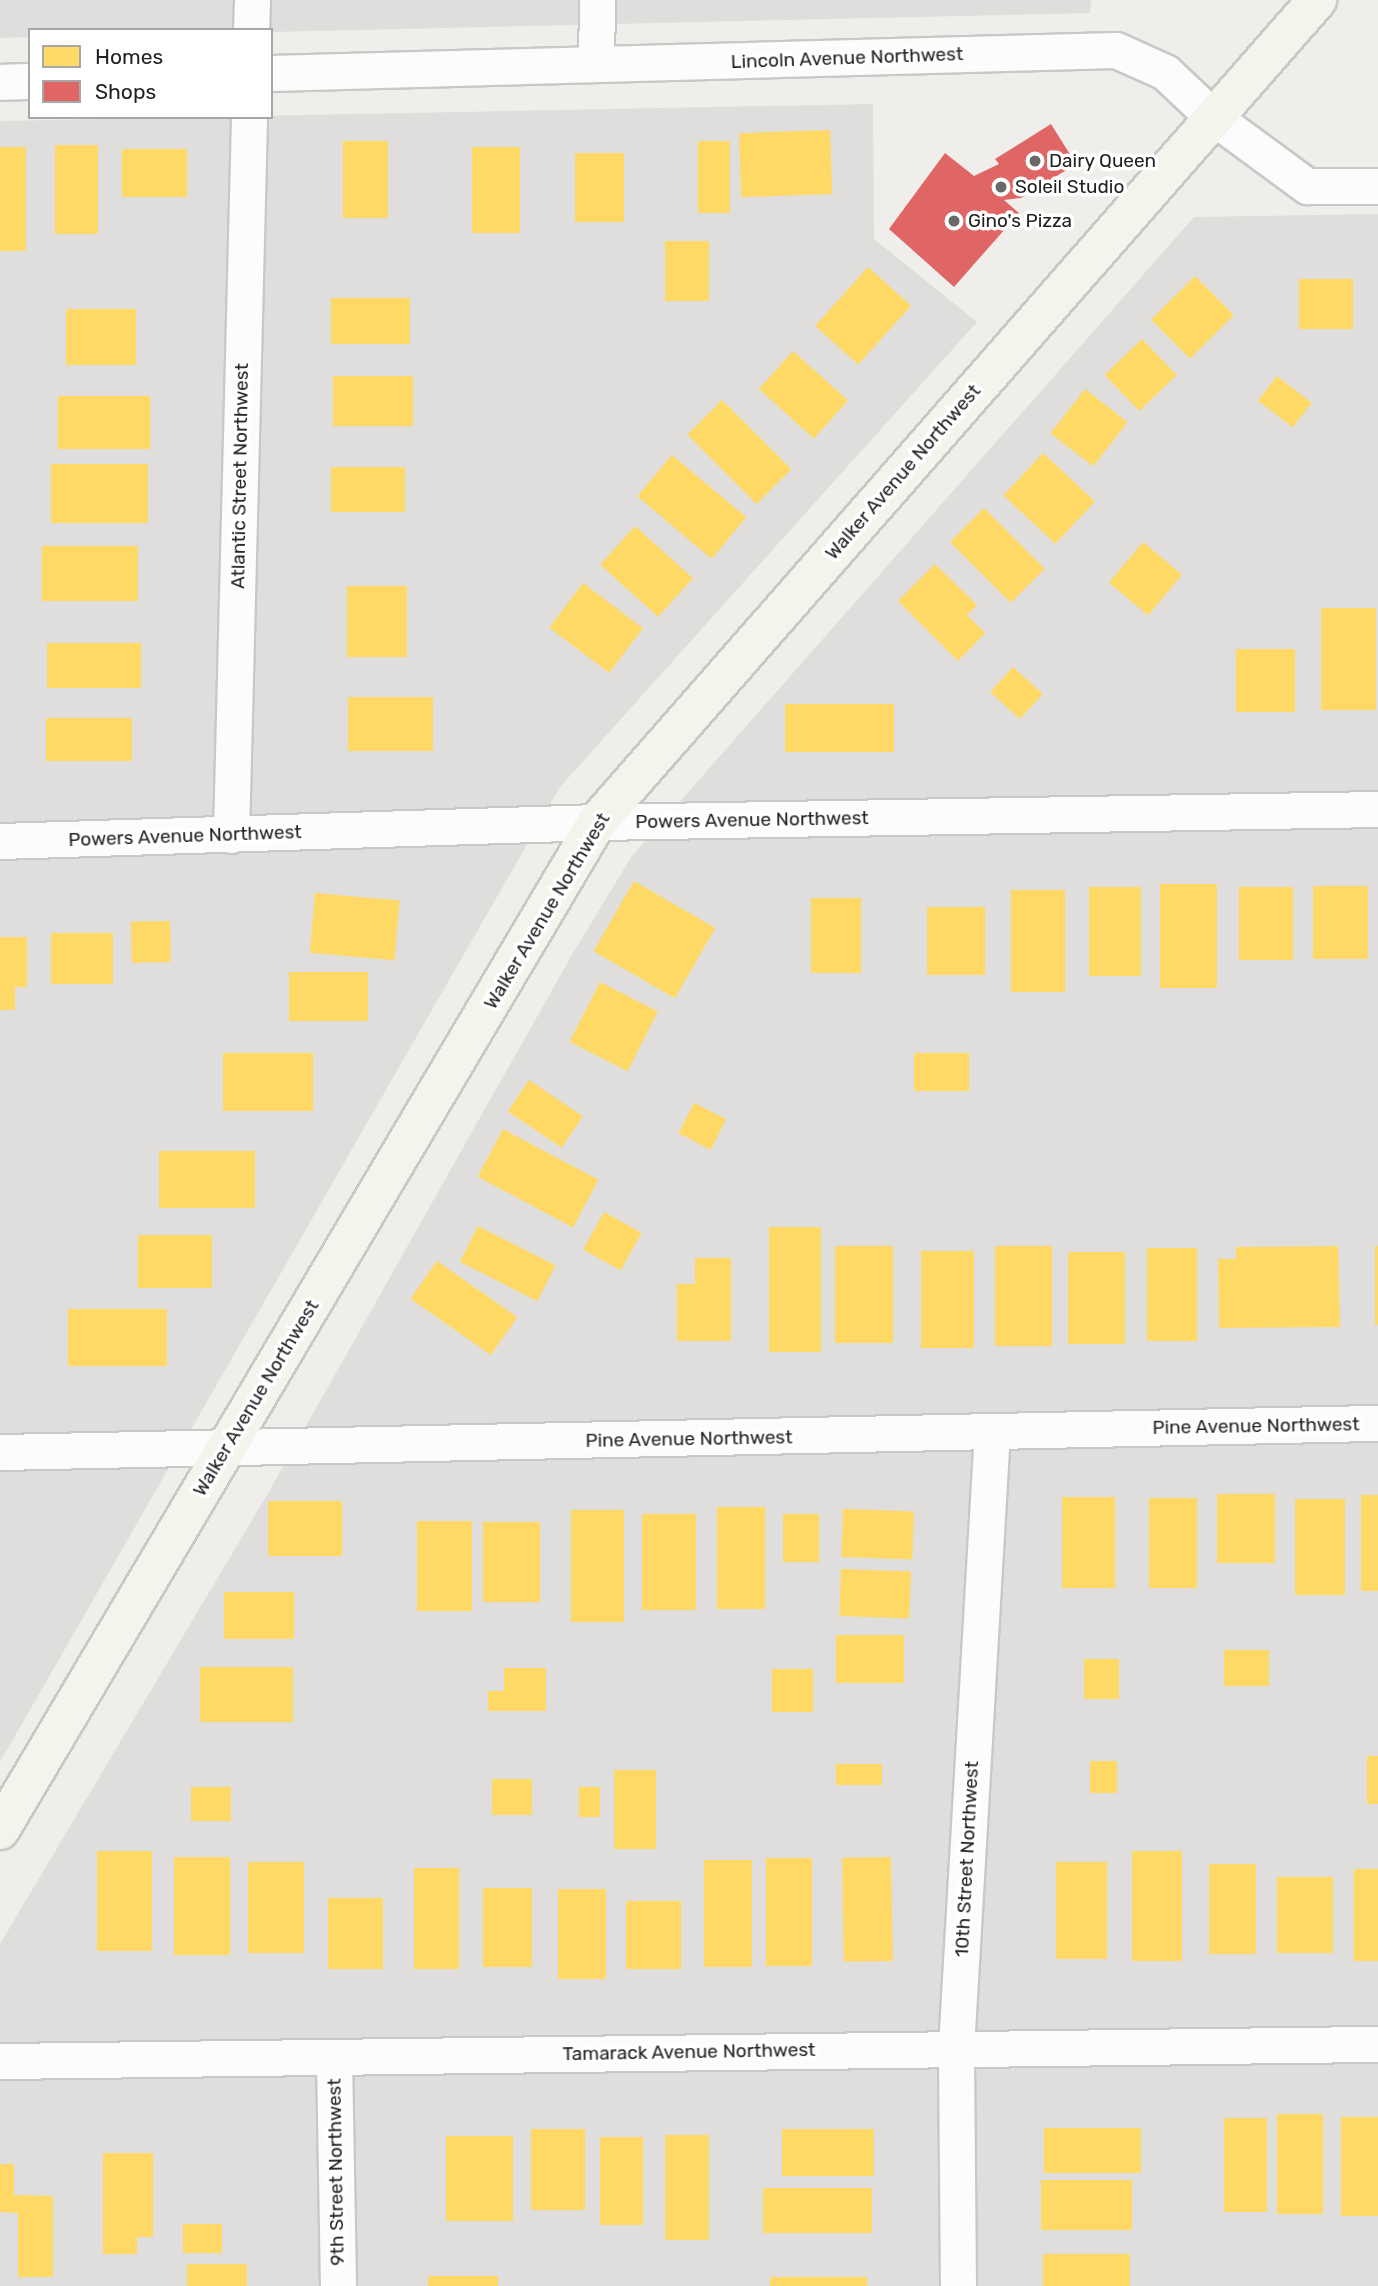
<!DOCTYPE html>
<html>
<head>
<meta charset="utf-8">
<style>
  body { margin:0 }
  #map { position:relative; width:1378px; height:2286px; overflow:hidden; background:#f0eeeb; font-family:Rubik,sans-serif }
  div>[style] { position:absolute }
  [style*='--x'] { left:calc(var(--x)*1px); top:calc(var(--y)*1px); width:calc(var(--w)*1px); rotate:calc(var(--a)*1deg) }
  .residential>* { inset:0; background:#dfdedc }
  .homes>* { inset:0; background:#ffd966; transform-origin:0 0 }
  .shops>* { inset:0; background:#e06666 }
  .roads { filter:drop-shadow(2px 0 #c9c8c7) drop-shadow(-2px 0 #c9c8c7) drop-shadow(0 2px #c9c8c7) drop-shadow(0 -2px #c9c8c7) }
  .minor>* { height:35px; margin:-17.5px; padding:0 17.5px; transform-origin:17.5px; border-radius:17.5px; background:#fdfcfc }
  .secondary>* { height:38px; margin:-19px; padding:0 19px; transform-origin:19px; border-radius:19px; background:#f4f4ed }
  .dots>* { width:19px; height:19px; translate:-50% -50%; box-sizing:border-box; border:4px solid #fff; border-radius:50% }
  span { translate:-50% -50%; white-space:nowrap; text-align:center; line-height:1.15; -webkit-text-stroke:7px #fff; paint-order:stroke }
  .street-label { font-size:19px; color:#222 }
  .poi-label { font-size:19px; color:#222 }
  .left { translate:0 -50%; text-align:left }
  .legend { position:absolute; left:28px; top:28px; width:245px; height:91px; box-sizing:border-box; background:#fff; border:2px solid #a7a7a7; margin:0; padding:9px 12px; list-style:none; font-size:21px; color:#222 }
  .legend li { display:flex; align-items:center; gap:14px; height:35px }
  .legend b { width:35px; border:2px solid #a7a7a7 }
</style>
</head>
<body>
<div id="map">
  <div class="residential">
    <i style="clip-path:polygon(0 0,1091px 0,1090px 13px,271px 32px,30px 30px,30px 37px,0 38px)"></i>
    <i style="clip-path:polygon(873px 104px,874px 239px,977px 322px,560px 787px,0 1762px,0 121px)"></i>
    <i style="clip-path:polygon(1378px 214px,1378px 2286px,0 2286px,0 1944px,267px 1495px,573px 953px,632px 856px,1194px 217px)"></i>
  </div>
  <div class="homes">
    <i style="left:830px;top:130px;width:64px;height:91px;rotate:88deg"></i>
    <i style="left:343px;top:141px;width:45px;height:77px"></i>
    <i style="left:698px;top:141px;width:32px;height:72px"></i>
    <i style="left:55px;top:145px;width:43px;height:89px"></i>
    <i style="left:0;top:147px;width:26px;height:104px"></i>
    <i style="left:472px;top:147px;width:48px;height:86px"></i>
    <i style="left:122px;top:149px;width:65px;height:48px"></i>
    <i style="left:575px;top:153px;width:49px;height:69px"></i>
    <i style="left:665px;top:241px;width:44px;height:60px"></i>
    <i style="left:868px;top:267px;width:58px;height:79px;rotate:42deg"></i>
    <i style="left:1195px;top:276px;width:55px;height:62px;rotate:45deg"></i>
    <i style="left:1299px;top:279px;width:54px;height:50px"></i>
    <i style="left:331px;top:298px;width:79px;height:46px"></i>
    <i style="left:66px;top:309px;width:70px;height:56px"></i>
    <i style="left:1142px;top:339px;width:50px;height:52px;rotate:46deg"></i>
    <i style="left:793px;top:351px;width:74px;height:51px;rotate:42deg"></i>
    <i style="left:333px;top:376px;width:80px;height:50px"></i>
    <i style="left:1277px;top:376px;width:44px;height:31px;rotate:38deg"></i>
    <i style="left:1085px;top:389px;width:54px;height:56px;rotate:38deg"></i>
    <i style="left:58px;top:396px;width:92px;height:53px"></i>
    <i style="left:722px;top:400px;width:98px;height:49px;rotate:45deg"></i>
    <i style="left:1043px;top:453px;width:71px;height:58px;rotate:43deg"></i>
    <i style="left:672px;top:455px;width:97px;height:54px;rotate:40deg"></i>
    <i style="left:51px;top:464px;width:97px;height:59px"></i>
    <i style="left:331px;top:467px;width:74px;height:45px"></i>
    <i style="left:984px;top:508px;width:86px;height:48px;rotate:45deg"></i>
    <i style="left:635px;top:526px;width:78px;height:52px;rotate:42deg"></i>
    <i style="left:1143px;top:542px;width:51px;height:53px;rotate:40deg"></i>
    <i style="left:42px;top:546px;width:96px;height:55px"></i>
    <i style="clip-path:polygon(935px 564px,977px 605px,967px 615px,985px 633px,958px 661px,898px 601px)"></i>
    <i style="left:583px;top:583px;width:75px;height:56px;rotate:37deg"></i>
    <i style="left:347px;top:586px;width:60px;height:71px"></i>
    <i style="left:1321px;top:608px;width:55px;height:102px"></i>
    <i style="left:47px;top:643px;width:94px;height:45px"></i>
    <i style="left:1236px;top:649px;width:59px;height:63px"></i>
    <i style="left:1013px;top:667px;width:40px;height:34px;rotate:42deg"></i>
    <i style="left:348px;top:697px;width:85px;height:54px"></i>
    <i style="left:785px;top:704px;width:109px;height:48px"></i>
    <i style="left:46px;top:718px;width:86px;height:43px"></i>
    <i style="left:634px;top:881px;width:94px;height:81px;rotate:30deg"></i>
    <i style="left:1160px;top:884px;width:57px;height:104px"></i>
    <i style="left:1313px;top:886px;width:55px;height:73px"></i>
    <i style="left:1089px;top:887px;width:52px;height:89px"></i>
    <i style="left:1239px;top:887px;width:54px;height:73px"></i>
    <i style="left:1011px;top:890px;width:54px;height:102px"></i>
    <i style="left:315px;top:893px;width:85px;height:60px;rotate:5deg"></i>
    <i style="left:811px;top:898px;width:50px;height:75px"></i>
    <i style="left:927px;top:907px;width:58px;height:68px"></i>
    <i style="left:170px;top:921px;width:41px;height:39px;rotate:89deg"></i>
    <i style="left:51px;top:933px;width:62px;height:51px"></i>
    <i style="clip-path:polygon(0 937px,27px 937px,27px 987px,15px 987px,15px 1010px,0 1010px)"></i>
    <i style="left:289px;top:972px;width:79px;height:49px"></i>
    <i style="left:600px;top:982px;width:65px;height:67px;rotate:27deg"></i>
    <i style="left:223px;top:1053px;width:90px;height:58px"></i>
    <i style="left:914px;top:1053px;width:55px;height:38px"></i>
    <i style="left:529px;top:1080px;width:65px;height:38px;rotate:34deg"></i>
    <i style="left:694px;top:1103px;width:36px;height:34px;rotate:27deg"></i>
    <i style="left:503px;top:1129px;width:108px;height:54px;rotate:28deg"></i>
    <i style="left:159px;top:1151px;width:96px;height:57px"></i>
    <i style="left:604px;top:1212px;width:43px;height:43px;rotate:29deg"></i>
    <i style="left:478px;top:1226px;width:87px;height:40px;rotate:27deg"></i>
    <i style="left:769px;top:1227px;width:52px;height:125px"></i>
    <i style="left:138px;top:1235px;width:74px;height:53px"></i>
    <i style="left:835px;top:1246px;width:58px;height:97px"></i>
    <i style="left:995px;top:1246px;width:57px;height:100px"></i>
    <i style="clip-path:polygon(1338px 1246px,1340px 1327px,1219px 1328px,1218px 1259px,1236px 1259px,1236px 1247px)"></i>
    <i style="left:1375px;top:1246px;width:3px;height:79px"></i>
    <i style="left:1147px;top:1248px;width:50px;height:93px"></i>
    <i style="left:921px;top:1251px;width:53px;height:97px"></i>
    <i style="left:1068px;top:1252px;width:57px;height:92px"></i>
    <i style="clip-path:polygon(695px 1258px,731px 1258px,731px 1341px,677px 1341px,677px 1284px,695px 1284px)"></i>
    <i style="left:437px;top:1261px;width:98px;height:46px;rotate:35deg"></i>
    <i style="left:68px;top:1309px;width:99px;height:57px"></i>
    <i style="left:1217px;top:1494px;width:58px;height:69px"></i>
    <i style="left:1361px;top:1495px;width:17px;height:96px"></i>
    <i style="left:1062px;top:1497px;width:53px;height:91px"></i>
    <i style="left:1149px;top:1498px;width:48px;height:90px"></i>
    <i style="left:1295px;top:1499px;width:50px;height:96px"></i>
    <i style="left:268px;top:1501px;width:74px;height:55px"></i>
    <i style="left:717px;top:1507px;width:48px;height:102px"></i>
    <i style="left:843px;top:1509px;width:71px;height:48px;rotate:2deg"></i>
    <i style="left:571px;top:1510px;width:53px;height:112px"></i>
    <i style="left:642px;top:1514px;width:54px;height:96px"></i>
    <i style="left:783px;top:1514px;width:36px;height:48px"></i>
    <i style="left:417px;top:1521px;width:55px;height:90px"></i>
    <i style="left:483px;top:1522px;width:57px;height:80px"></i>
    <i style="left:841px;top:1569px;width:70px;height:47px;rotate:2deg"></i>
    <i style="left:224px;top:1592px;width:70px;height:47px"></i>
    <i style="left:836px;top:1635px;width:68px;height:48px"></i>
    <i style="left:1224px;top:1650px;width:45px;height:36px"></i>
    <i style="left:1084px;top:1659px;width:35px;height:40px"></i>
    <i style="left:200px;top:1667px;width:93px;height:55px"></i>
    <i style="clip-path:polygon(504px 1668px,546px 1668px,546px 1711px,488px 1711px,488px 1691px,504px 1691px)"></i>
    <i style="left:772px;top:1669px;width:41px;height:43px"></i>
    <i style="left:1367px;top:1756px;width:11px;height:48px"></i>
    <i style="left:1090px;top:1761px;width:27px;height:32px"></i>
    <i style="left:836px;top:1764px;width:46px;height:21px"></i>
    <i style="left:614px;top:1770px;width:42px;height:79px"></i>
    <i style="left:492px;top:1779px;width:40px;height:36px"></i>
    <i style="left:191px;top:1787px;width:40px;height:34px"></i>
    <i style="left:579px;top:1787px;width:21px;height:30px"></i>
    <i style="left:97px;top:1851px;width:55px;height:100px"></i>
    <i style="left:1132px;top:1851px;width:50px;height:110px"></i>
    <i style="left:174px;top:1857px;width:56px;height:98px"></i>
    <i style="left:891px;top:1857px;width:104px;height:49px;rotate:89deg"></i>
    <i style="left:766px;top:1858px;width:46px;height:108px"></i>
    <i style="left:704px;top:1860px;width:48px;height:107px"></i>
    <i style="left:248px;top:1862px;width:56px;height:91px"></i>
    <i style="left:1056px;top:1862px;width:51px;height:97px"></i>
    <i style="left:1209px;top:1864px;width:47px;height:90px"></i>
    <i style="left:414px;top:1868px;width:45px;height:101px"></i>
    <i style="left:1354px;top:1869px;width:24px;height:92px"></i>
    <i style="left:1277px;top:1877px;width:56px;height:76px"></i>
    <i style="left:483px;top:1888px;width:49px;height:79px"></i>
    <i style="left:558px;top:1889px;width:48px;height:90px"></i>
    <i style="left:328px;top:1898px;width:55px;height:71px"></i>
    <i style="left:626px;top:1901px;width:55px;height:68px"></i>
    <i style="left:1277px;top:2114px;width:46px;height:100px"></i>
    <i style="left:1341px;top:2117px;width:37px;height:99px"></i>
    <i style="left:1224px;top:2118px;width:43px;height:94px"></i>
    <i style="left:1044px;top:2128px;width:97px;height:45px"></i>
    <i style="left:531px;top:2129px;width:54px;height:81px"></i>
    <i style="left:782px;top:2129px;width:92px;height:47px"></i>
    <i style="left:665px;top:2135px;width:44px;height:105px"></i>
    <i style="left:446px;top:2136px;width:67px;height:85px"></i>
    <i style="left:600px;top:2137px;width:43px;height:88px"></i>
    <i style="clip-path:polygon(103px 2153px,153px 2153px,153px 2237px,137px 2237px,137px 2254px,103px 2254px)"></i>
    <i style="clip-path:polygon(0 2164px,14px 2164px,14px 2195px,53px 2196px,53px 2277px,18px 2277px,18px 2213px,0 2212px)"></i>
    <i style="left:1041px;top:2180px;width:91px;height:50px"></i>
    <i style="left:763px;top:2188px;width:109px;height:45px"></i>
    <i style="left:183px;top:2224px;width:39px;height:29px"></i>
    <i style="left:1043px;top:2254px;width:87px;height:32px"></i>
    <i style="left:187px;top:2264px;width:60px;height:22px"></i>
    <i style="left:498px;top:2276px;width:10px;height:70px;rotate:90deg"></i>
    <i style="left:770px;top:2277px;width:97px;height:9px"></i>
  </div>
  <div class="shops">
    <i style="clip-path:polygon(1051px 124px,1076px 164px,1021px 198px,1004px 200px,1019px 213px,954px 287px,889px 229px,945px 153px,974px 176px,999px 164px,995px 159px)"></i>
  </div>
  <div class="roads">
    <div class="minor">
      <i style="--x:251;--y:30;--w:30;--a:-88"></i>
      <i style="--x:596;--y:64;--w:64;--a:-89.1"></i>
      <i style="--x:271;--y:73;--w:845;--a:-1.56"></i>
      <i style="--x:1116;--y:50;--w:54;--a:24.2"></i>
      <i style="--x:1165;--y:72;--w:66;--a:43.2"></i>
      <i style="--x:1213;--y:117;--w:117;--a:36.3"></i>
      <i style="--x:1307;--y:186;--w:71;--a:0"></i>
      <i style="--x:0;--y:82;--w:30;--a:-2"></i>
      <i style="--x:231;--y:835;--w:718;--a:-88.56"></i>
      <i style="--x:0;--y:841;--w:597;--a:-1.82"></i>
      <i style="--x:597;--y:822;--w:781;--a:-0.95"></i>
      <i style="--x:0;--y:1452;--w:1378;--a:-1.21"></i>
      <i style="--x:334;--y:2057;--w:229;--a:89"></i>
      <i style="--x:0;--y:2061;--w:1378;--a:-0.71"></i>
      <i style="--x:958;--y:2286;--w:238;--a:-90.5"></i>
      <i style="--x:956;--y:2048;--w:617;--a:-86.66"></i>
    </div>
    <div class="secondary">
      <i style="--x:0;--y:1830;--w:1172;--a:-59.36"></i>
      <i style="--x:597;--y:822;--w:1093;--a:-48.78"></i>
    </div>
  </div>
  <div class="dots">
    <i style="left:1035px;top:161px;background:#6a6968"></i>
    <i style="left:1001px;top:187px;background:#6a6968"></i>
    <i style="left:954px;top:221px;background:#6a6968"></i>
  </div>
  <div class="street-label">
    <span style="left:847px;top:58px;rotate:-2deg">Lincoln Avenue Northwest</span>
    <span style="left:903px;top:472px;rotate:-49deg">Walker Avenue Northwest</span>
    <span style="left:240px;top:476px;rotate:-89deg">Atlantic Street Northwest</span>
    <span style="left:752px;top:820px;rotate:-1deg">Powers Avenue Northwest</span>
    <span style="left:185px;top:836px;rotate:-2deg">Powers Avenue Northwest</span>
    <span style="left:547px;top:911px;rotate:-59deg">Walker Avenue Northwest</span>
    <span style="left:256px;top:1398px;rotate:-59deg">Walker Avenue Northwest</span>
    <span style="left:1256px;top:1426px;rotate:-1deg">Pine Avenue Northwest</span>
    <span style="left:689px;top:1439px;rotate:-1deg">Pine Avenue Northwest</span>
    <span style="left:967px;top:1859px;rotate:-87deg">10th Street Northwest</span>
    <span style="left:689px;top:2052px;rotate:-1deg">Tamarack Avenue Northwest</span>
    <span style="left:336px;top:2172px;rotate:-91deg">9th Street Northwest</span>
  </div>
  <div class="poi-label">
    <span class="left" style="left:1049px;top:161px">Dairy Queen</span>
    <span class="left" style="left:1015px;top:187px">Soleil Studio</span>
    <span class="left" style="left:968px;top:221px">Gino's Pizza</span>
  </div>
  <ul class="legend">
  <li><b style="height:19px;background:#ffd966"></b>Homes</li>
  <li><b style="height:19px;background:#e06666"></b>Shops</li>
  </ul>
</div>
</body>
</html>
